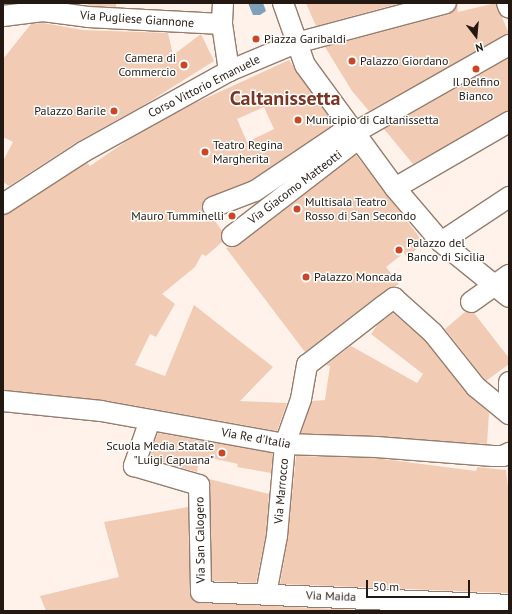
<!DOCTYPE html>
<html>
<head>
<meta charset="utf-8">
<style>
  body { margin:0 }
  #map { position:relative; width:512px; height:614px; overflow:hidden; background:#fef2eb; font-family:"PT Sans",sans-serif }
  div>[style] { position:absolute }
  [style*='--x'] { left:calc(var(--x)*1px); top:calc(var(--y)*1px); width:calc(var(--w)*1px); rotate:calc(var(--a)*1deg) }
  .water>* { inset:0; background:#7ea0ba }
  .building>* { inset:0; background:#f1cbb3 }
  .roads { filter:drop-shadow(1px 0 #967c6c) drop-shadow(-1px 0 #967c6c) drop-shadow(0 1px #967c6c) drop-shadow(0 -1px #967c6c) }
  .minor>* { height:20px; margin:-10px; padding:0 10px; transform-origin:10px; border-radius:10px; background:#fff }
  .dots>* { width:11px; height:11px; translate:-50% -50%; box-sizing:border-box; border:2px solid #fff; border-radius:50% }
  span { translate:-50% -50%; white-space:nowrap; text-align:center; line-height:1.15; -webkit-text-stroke:3px #fff; paint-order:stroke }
  .street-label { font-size:12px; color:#231912 }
  .poi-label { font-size:12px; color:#231912 }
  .left { translate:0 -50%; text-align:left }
  .right { translate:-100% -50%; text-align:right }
  .town-label { font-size:20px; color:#7a3525; font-weight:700 }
  .frame { position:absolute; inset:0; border:4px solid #231912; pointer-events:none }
  .north { position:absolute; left:456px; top:16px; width:40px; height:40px; -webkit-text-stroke:3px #fff; paint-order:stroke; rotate:164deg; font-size:11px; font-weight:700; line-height:16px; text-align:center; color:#231912 }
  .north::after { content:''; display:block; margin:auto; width:14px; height:18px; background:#231912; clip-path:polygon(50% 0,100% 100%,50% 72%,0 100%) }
  .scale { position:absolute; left:366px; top:580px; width:104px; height:18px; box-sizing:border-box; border:2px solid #231912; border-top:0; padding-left:5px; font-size:12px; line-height:14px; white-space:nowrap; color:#231912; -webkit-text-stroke:3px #fff; paint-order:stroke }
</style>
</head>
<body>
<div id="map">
  <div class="water">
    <i style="clip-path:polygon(248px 3px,263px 3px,266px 11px,260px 15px,253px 15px)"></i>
  </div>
  <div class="building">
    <i style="clip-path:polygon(86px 3px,116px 3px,116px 7px,89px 6px)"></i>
    <i style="clip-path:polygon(306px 3px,397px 3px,397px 4px,316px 26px)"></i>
    <i style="clip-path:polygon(457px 3px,458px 12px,496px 3px,509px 34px,369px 111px,352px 91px,325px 47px,449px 14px,454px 11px)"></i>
    <i style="clip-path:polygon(43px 23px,83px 30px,168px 33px,173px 55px,201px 34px,214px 61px,144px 105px,77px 142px,9px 186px,3px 182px,3px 161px,13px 142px,3px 137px,3px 59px,31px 24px)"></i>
    <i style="clip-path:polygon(509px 58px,509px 111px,413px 164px,384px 129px)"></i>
    <i style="clip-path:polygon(evenodd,289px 60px,334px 124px,250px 181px,204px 199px,202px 211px,206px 216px,213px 218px,222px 231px,222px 242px,206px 256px,202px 254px,195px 267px,162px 294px,175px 304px,156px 337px,150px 334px,135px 365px,165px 376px,194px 305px,273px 367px,240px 401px,287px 403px,277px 431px,103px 400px,3px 390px,3px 215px,87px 163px,90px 166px,131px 138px,193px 104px,289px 60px,264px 107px,274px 129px,247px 142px,237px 119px,264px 107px)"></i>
    <i style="clip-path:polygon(356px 155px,424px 243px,407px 257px,404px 253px,386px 267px,399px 284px,376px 297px,305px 352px,226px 248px,239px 245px)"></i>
    <i style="clip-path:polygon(465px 312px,474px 313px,509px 358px,509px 364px,486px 381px,445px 329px)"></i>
    <i style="clip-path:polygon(393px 313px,425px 341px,467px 394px,489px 413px,487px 444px,301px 433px,312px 401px,325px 400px,330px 366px,326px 365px,351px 346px,417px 383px,423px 374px,371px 334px,378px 324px)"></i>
    <i style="clip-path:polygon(158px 433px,273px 453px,271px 473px,237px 467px,238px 464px,211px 458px,210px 462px,199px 460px,197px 472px,149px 458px)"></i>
    <i style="clip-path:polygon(296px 456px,375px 458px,476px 471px,477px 467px,506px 470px,509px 496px,509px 593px,280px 584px,288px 537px)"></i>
    <i style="clip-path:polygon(209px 479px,269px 494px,266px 534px,256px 583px,212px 581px)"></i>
    <i style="clip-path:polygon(188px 507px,190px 592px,195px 602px,378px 611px,46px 611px,40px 596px,119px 577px,104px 522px)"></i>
  </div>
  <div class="roads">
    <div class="minor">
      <i style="--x:223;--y:3;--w:21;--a:93"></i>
      <i style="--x:222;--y:24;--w:48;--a:81.5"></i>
      <i style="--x:283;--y:3;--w:66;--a:70.5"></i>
      <i style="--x:305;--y:65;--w:152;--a:53.8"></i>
      <i style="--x:395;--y:188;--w:71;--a:49.6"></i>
      <i style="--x:441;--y:242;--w:87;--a:39"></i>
      <i style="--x:507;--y:3;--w:5;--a:68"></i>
      <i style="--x:3;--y:16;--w:40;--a:-7.1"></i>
      <i style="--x:43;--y:11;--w:45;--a:7.6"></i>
      <i style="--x:88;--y:17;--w:134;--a:3"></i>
      <i style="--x:354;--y:133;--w:178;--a:-29.6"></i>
      <i style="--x:395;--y:188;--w:132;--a:-30.1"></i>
      <i style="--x:3;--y:204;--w:95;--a:-33"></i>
      <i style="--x:83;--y:152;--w:167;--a:-29"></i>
      <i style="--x:229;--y:71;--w:73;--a:-22.7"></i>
      <i style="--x:296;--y:43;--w:155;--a:-14.9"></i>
      <i style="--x:213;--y:207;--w:45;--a:-20.9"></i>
      <i style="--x:255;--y:191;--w:115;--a:-34"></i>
      <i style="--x:232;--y:236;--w:159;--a:-37.6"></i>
      <i style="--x:441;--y:242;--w:82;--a:-33.5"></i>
      <i style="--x:471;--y:302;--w:47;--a:-35.4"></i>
      <i style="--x:509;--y:382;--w:27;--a:90"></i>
      <i style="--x:3;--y:401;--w:99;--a:5.8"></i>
      <i style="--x:101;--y:411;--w:187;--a:10.2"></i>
      <i style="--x:285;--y:444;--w:91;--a:1.9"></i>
      <i style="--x:376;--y:447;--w:117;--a:4.4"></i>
      <i style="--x:493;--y:456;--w:10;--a:0"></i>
      <i style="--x:503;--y:456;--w:7;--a:-27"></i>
      <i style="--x:150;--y:420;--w:49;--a:109.2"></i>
      <i style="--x:134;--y:466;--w:68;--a:16.3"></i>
      <i style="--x:199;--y:485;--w:107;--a:88.9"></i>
      <i style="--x:201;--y:592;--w:308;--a:2.4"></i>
      <i style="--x:266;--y:594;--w:59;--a:-79.3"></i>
      <i style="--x:277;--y:536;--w:92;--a:-85"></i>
      <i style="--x:285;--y:444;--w:48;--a:-70.4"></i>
      <i style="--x:301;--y:399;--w:35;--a:-80"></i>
      <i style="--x:307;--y:365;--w:96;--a:-37.8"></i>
      <i style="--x:383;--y:306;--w:14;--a:-36"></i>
      <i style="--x:394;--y:298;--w:52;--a:41.9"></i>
      <i style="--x:433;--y:333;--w:69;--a:51.5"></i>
      <i style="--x:476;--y:387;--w:43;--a:39.3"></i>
    </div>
  </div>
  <div class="dots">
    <i style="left:256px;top:39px;background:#ce4523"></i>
    <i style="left:352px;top:61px;background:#ce4523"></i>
    <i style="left:184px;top:65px;background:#ce4523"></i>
    <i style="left:476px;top:69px;background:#ce4523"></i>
    <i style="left:114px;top:111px;background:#ce4523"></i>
    <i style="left:298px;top:120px;background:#ce4523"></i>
    <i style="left:205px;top:152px;background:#ce4523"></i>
    <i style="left:297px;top:209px;background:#ce4523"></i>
    <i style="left:232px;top:216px;background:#ce4523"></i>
    <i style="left:399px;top:250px;background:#ce4523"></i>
    <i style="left:306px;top:277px;background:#ce4523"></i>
    <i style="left:222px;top:453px;background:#ce4523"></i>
  </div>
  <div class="street-label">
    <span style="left:137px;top:19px;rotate:4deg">Via Pugliese Giannone</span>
    <span style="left:204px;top:86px;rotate:-27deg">Corso Vittorio Emanuele</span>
    <span style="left:295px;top:187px;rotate:-37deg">Via Giacomo Matteotti</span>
    <span style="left:256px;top:438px;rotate:10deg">Via Re d'Italia</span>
    <span style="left:281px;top:491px;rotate:-85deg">Via Marrocco</span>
    <span style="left:200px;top:540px;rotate:-91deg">Via San Calogero</span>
    <span style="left:331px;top:596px;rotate:2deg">Via Maida</span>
  </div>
  <div class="poi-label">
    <span class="left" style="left:264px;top:39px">Piazza Garibaldi</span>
    <span class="right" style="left:176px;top:65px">Camera di<br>Commercio</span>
    <span class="left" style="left:360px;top:61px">Palazzo Giordano</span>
    <span style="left:476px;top:89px">Il Delfino<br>Bianco</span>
    <span class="right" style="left:106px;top:111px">Palazzo Barile</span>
    <span class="left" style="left:306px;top:120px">Municipio di Caltanissetta</span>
    <span class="left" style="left:213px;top:152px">Teatro Regina<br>Margherita</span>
    <span class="left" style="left:305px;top:209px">Multisala Teatro<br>Rosso di San Secondo</span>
    <span class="right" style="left:224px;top:216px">Mauro Tumminelli</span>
    <span class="left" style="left:407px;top:250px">Palazzo del<br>Banco di Sicilia</span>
    <span class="left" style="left:314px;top:277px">Palazzo Moncada</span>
    <span class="right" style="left:214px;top:453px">Scuola Media Statale<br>"Luigi Capuana"</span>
  </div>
  <div class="town-label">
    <span style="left:285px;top:98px">Caltanissetta</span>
  </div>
  <div class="frame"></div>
  <div class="north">N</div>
  <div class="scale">50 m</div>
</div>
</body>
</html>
